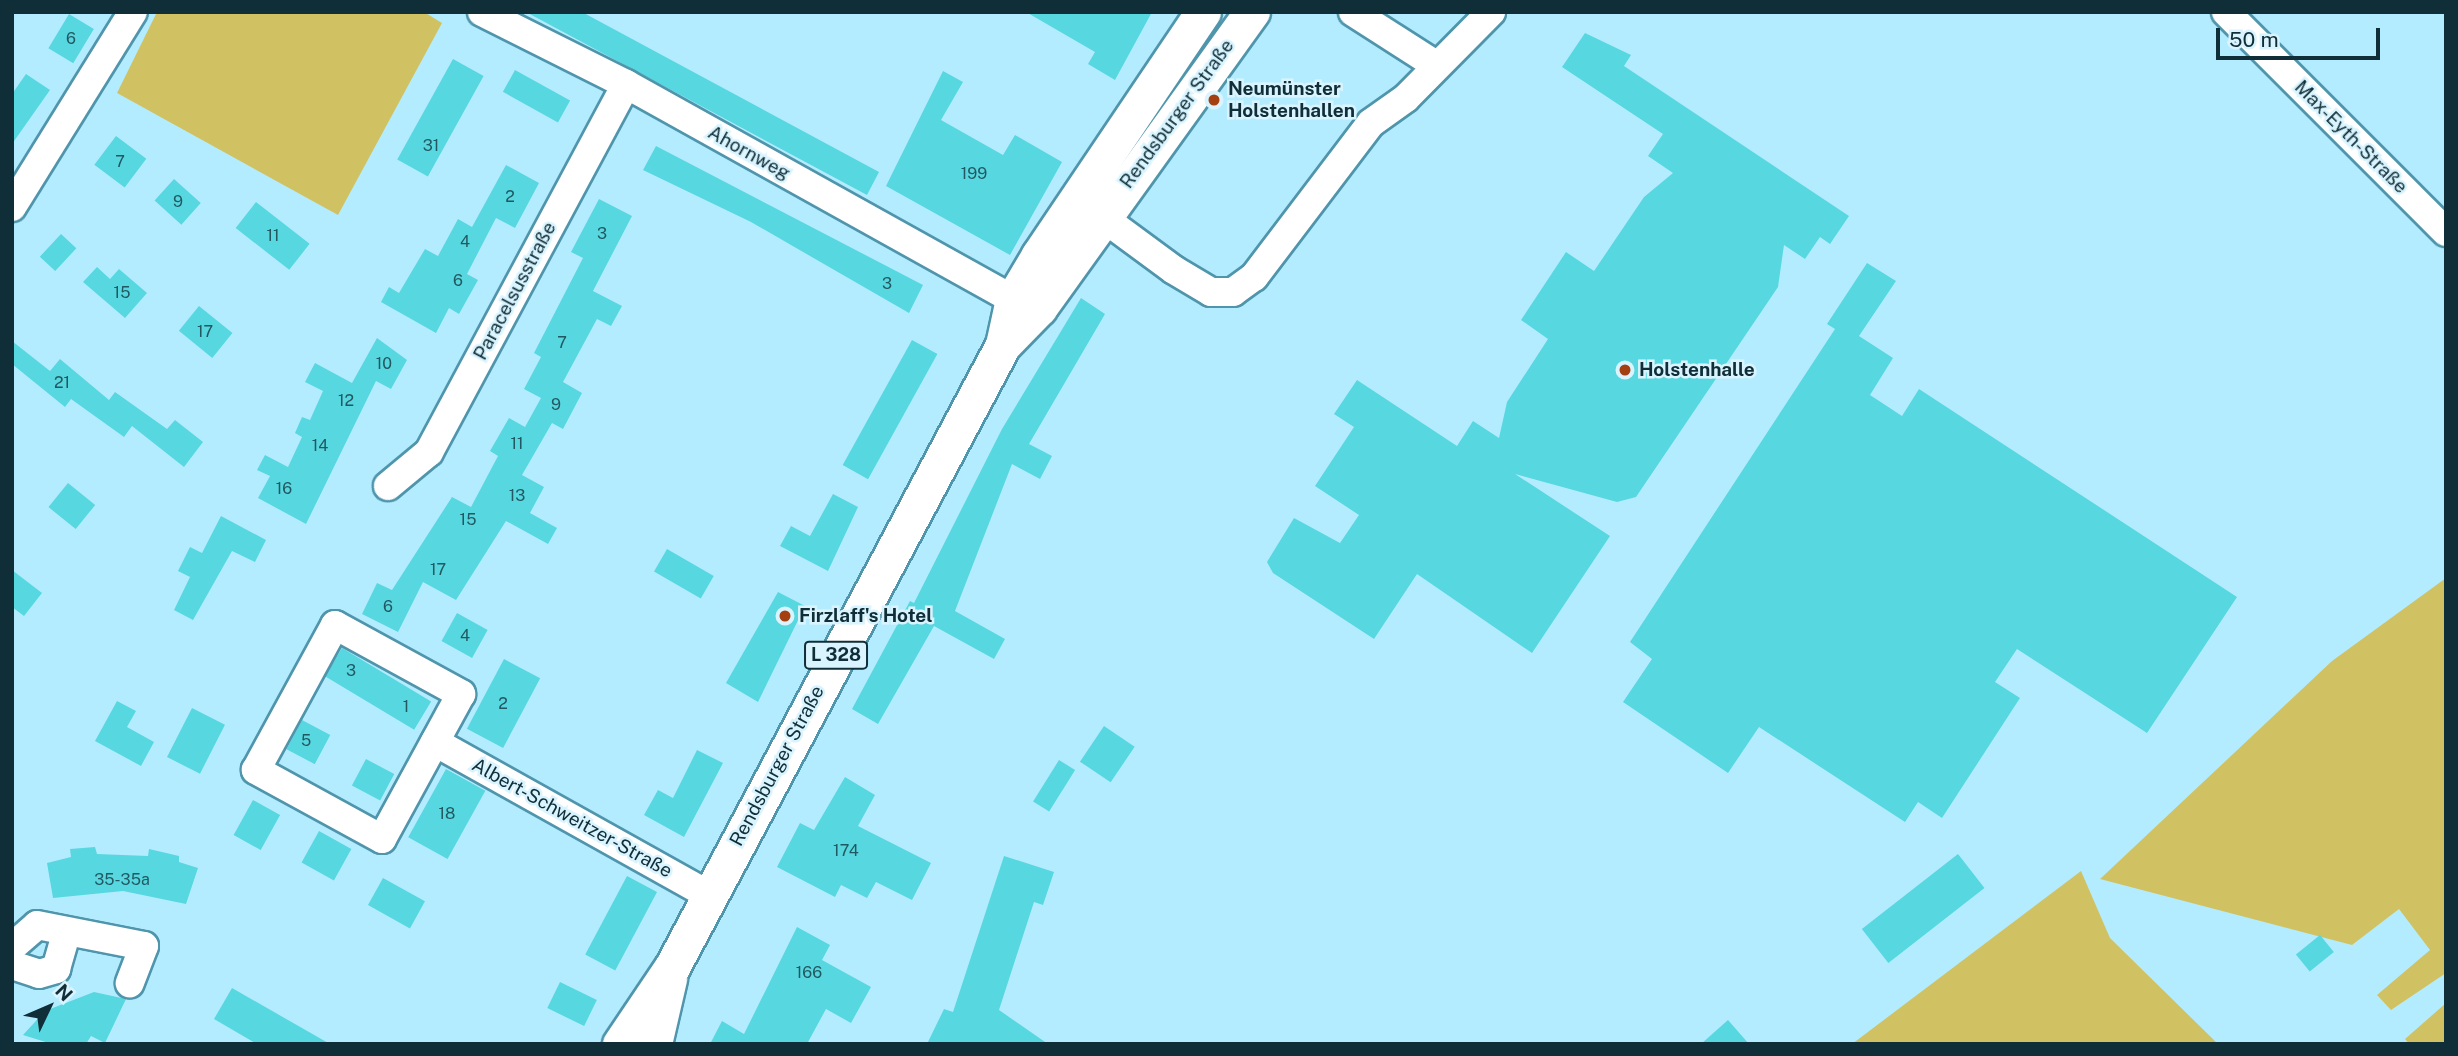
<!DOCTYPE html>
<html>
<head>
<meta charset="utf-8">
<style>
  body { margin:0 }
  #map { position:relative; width:2458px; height:1056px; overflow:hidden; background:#b4ecff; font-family:"Public Sans",sans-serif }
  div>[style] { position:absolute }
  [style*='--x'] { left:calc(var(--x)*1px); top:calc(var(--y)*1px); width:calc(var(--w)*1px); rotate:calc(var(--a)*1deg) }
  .green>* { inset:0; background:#d0c263 }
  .building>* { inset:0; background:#57d7df; transform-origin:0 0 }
  .roads { filter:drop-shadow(2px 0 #4f95ac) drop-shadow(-2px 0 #4f95ac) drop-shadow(0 2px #4f95ac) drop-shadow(0 -2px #4f95ac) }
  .minor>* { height:28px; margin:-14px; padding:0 14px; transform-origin:14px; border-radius:14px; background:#fff }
  .major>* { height:35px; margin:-17.5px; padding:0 17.5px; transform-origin:17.5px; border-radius:17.5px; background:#fff }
  .dots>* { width:19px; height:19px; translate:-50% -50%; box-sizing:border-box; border:4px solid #d9f4fe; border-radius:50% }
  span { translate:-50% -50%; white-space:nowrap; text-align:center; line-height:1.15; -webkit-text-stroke:5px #d9f4fe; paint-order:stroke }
  .number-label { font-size:16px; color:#225861 }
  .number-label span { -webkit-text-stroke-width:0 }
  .shield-label span { padding:2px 5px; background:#d9f4fe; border:2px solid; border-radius:5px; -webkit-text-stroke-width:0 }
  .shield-label { font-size:18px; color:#102e37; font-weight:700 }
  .poi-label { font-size:19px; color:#102e37; font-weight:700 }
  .left { translate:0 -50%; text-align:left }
  .street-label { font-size:19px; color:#102e37 }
  .frame { position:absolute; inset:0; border:14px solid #102e37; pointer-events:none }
  .north { position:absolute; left:14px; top:972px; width:70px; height:70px; -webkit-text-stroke:5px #d9f4fe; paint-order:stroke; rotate:46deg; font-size:19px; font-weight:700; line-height:28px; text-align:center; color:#102e37 }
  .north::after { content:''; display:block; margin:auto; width:24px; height:32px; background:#102e37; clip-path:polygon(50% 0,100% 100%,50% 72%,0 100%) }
  .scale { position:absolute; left:2216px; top:28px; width:164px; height:32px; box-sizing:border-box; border:4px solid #102e37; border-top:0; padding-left:9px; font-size:21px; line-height:24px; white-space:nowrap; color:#102e37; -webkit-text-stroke:5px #d9f4fe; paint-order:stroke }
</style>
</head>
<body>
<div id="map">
  <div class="green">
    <i style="clip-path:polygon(157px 12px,424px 12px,442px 23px,338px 215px,117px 93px)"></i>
    <i style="clip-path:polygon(2446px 578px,2446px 973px,2391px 1010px,2377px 995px,2430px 950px,2399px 909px,2352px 945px,2100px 879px,2332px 661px)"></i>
    <i style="clip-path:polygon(2081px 871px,2110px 938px,2218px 1044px,1852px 1044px)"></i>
    <i style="clip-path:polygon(2446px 1003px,2446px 1044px,2409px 1044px,2405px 1039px)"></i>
  </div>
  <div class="building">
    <i style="clip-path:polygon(526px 12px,582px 12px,879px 172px,867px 195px)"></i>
    <i style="clip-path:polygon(1026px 12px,1152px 12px,1115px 80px,1088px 64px,1095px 52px)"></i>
    <i style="left:69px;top:14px;width:29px;height:40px;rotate:31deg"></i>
    <i style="clip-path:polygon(1585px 33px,1631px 55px,1624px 66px,1849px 216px,1830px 244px,1820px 237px,1805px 259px,1784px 245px,1778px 287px,1636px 497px,1617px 502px,1515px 474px,1610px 536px,1532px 653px,1417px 574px,1374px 639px,1273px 573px,1267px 562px,1294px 518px,1340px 543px,1359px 515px,1315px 486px,1354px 427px,1334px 414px,1357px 380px,1457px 446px,1473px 421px,1499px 438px,1507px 402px,1548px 339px,1521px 320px,1566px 252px,1594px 271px,1644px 197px,1673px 173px,1648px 156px,1663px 134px,1562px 67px)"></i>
    <i style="left:453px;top:59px;width:35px;height:115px;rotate:29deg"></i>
    <i style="left:515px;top:70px;width:63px;height:25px;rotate:29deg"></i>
    <i style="clip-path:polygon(943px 71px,963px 82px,941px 120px,1003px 155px,1015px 135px,1062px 162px,1010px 255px,886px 186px)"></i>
    <i style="clip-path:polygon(26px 74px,50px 90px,12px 144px,12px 94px)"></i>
    <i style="left:116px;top:136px;width:38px;height:36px;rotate:37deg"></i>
    <i style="clip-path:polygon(656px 146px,923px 285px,909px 313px,751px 222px,643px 170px)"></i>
    <i style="clip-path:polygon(506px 165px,539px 183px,515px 228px,496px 218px,467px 274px,478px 280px,459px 314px,449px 308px,436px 333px,381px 302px,389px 287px,399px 293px,425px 249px,438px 256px,458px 219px,472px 227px)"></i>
    <i style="left:174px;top:179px;width:36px;height:29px;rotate:42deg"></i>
    <i style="clip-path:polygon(599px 199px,632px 216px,593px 291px,622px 306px,611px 326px,597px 319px,563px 382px,582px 393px,563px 429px,552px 423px,522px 475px,544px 487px,530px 513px,557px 528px,548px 544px,506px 521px,456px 600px,423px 582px,398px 632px,362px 614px,377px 583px,392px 590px,452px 497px,471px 507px,498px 456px,490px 451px,509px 418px,525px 427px,541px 398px,524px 389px,541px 357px,534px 353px,583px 258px,571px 252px)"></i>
    <i style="left:256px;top:202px;width:68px;height:33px;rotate:38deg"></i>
    <i style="left:61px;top:234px;width:21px;height:31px;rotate:43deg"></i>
    <i style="clip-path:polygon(1867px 263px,1896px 281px,1859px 336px,1893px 358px,1870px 395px,1902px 416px,1919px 389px,2237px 597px,2147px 733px,2017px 649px,1995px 682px,2020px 698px,1942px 818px,1918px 802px,1905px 822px,1759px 727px,1728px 773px,1623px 702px,1652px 659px,1630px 642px,1835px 329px,1827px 324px)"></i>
    <i style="clip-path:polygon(97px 267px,110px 279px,119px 269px,147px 293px,125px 318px,83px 282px)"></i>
    <i style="clip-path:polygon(1081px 298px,1105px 314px,1029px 444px,1052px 456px,1040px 479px,1012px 464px,955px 611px,1005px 639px,994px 659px,934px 626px,878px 724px,852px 709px,910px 601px,914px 603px,1002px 429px)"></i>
    <i style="left:199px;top:306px;width:43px;height:32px;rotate:39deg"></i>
    <i style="clip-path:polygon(377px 338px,407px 360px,391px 389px,376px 381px,306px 524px,258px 498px,270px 476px,257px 470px,265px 455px,288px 467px,302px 437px,295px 433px,302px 417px,310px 420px,323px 391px,305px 382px,315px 363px,352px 383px)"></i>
    <i style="left:912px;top:340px;width:29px;height:143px;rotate:29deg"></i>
    <i style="clip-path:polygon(12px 341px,50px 371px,60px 359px,109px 400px,115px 392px,167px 429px,175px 420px,203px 442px,184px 467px,132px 426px,124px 437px,71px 399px,65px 407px,12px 364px)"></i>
    <i style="left:68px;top:483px;width:35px;height:31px;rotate:39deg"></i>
    <i style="clip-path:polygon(833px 494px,858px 507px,828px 571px,780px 546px,791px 526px,810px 536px)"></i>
    <i style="clip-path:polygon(221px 516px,266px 540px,255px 562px,232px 551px,193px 620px,174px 610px,190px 577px,178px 571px,190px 547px,202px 553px)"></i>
    <i style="left:667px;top:549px;width:54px;height:26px;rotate:30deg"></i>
    <i style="clip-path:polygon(12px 570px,42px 593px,24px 616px,12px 607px)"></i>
    <i style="clip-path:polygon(778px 592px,805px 606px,758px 702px,726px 683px)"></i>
    <i style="left:457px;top:613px;width:35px;height:32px;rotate:29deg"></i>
    <i style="left:342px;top:648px;width:104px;height:33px;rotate:31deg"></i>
    <i style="left:504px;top:659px;width:41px;height:79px;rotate:28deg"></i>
    <i style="clip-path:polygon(117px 701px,136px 711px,127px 727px,154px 742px,141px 766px,95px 741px)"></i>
    <i style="left:192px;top:708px;width:37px;height:55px;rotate:27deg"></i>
    <i style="left:302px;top:720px;width:32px;height:33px;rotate:28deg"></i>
    <i style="left:1104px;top:726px;width:37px;height:43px;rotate:34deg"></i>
    <i style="clip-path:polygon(697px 750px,723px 763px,684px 837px,644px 815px,658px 790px,673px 798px)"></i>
    <i style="left:366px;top:759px;width:32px;height:30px;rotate:28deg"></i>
    <i style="left:1059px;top:760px;width:19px;height:49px;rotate:32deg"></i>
    <i style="left:446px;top:769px;width:45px;height:78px;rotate:29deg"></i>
    <i style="clip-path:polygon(845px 777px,875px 795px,858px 826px,931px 863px,912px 900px,876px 882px,867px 898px,841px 885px,835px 897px,777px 867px,800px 823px,814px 830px)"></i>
    <i style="left:253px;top:800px;width:31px;height:40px;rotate:29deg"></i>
    <i style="left:319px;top:831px;width:37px;height:36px;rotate:29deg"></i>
    <i style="clip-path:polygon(95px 847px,97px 854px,148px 856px,149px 849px,179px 856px,179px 862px,198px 868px,186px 904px,123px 891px,53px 898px,47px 863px,71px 857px,70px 849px)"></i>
    <i style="left:1958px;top:854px;width:43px;height:122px;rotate:52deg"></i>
    <i style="clip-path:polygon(1004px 856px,1054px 872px,1043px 905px,1034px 902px,999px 1010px,1048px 1044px,927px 1044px,944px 1009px,953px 1012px)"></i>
    <i style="left:627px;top:876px;width:34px;height:89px;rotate:28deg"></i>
    <i style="left:383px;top:878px;width:48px;height:31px;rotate:29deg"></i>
    <i style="clip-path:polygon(797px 927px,830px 945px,822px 960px,871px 987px,851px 1023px,826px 1009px,807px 1044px,710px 1044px,722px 1021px,744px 1034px)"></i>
    <i style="left:2320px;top:935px;width:22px;height:31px;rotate:51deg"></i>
    <i style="left:560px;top:982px;width:41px;height:29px;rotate:26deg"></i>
    <i style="clip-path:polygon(232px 988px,330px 1044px,257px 1044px,214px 1019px)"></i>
    <i style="clip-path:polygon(94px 992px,126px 999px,105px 1043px,91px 1036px,86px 1044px,52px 1044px,23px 1035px,45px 1011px)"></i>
    <i style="clip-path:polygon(1728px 1020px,1749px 1044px,1701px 1044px)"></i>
  </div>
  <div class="roads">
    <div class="minor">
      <i style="--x:482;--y:12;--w:161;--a:26.6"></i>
      <i style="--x:626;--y:84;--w:443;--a:29.1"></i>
      <i style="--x:1353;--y:12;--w:98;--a:32.6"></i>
      <i style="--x:2226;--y:12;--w:311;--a:45"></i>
      <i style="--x:1096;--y:199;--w:19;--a:72"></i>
      <i style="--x:1102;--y:217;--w:89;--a:36.4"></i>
      <i style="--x:1174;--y:270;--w:43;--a:30.7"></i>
      <i style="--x:1211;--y:292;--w:22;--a:0"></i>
      <i style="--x:1233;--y:292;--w:26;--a:-36"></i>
      <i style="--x:1254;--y:277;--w:193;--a:-52.8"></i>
      <i style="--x:1371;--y:123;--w:43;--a:-35.5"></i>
      <i style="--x:1406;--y:98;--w:121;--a:-45.3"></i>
      <i style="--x:12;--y:207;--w:229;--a:-58.2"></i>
      <i style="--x:388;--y:486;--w:53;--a:-39.7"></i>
      <i style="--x:429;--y:452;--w:417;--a:-61.8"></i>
      <i style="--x:335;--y:625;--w:144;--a:28.7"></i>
      <i style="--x:461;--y:694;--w:165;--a:118.6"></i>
      <i style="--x:382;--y:839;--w:144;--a:-151.3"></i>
      <i style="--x:256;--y:770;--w:165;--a:-61.4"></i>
      <i style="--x:435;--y:742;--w:314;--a:29.2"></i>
      <i style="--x:12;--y:947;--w:33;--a:-41"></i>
      <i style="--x:37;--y:925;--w:109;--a:11.1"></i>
      <i style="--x:144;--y:946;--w:40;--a:111"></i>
      <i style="--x:12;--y:965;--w:28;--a:18"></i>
      <i style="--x:39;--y:974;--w:18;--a:-16"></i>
      <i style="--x:56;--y:969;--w:35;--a:-74"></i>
    </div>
    <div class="major">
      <i style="--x:1003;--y:345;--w:47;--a:-77.7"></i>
      <i style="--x:1013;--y:299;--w:51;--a:-59.4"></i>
      <i style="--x:1039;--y:255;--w:293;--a:-56"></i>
      <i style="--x:620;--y:1044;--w:93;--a:-56"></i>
      <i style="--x:672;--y:967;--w:705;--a:-61.98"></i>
      <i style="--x:1003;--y:345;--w:52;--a:-45.8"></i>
      <i style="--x:1039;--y:308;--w:365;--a:-54.3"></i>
      <i style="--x:654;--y:1044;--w:67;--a:-77"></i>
    </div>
  </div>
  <div class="dots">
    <i style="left:1214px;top:100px;background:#a43f12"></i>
    <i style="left:1625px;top:370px;background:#a43f12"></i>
    <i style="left:785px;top:616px;background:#a43f12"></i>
  </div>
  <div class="number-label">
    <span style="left:71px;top:39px">6</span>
    <span style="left:431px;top:146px">31</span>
    <span style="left:120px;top:162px">7</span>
    <span style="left:974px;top:174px">199</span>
    <span style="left:510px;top:197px">2</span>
    <span style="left:178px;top:202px">9</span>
    <span style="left:602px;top:234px">3</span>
    <span style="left:273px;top:236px">11</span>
    <span style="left:465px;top:242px">4</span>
    <span style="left:458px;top:281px">6</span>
    <span style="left:887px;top:284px">3</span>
    <span style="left:122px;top:293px">15</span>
    <span style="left:205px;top:332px">17</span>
    <span style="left:562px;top:343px">7</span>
    <span style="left:384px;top:364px">10</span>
    <span style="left:62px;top:383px">21</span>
    <span style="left:346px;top:401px">12</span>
    <span style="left:556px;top:405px">9</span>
    <span style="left:517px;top:444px">11</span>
    <span style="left:320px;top:446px">14</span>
    <span style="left:284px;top:489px">16</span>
    <span style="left:517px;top:496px">13</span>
    <span style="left:468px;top:520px">15</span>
    <span style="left:438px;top:570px">17</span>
    <span style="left:388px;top:607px">6</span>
    <span style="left:465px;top:636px">4</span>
    <span style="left:351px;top:671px">3</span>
    <span style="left:503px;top:704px">2</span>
    <span style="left:406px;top:707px">1</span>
    <span style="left:306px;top:741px">5</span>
    <span style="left:447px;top:814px">18</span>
    <span style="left:846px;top:851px">174</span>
    <span style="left:122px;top:880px">35-35a</span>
    <span style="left:809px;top:973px">166</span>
  </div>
  <div class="shield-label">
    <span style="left:836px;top:655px">L 328</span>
  </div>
  <div class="poi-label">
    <span class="left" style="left:1228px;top:100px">Neumünster<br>Holstenhallen</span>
    <span class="left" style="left:1639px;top:370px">Holstenhalle</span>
    <span class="left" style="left:799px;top:616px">Firzlaff's Hotel</span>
  </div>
  <div class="street-label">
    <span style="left:1177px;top:114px;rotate:-54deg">Rendsburger Straße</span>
    <span style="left:2351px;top:137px;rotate:45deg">Max-Eyth-Straße</span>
    <span style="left:749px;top:153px;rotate:29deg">Ahornweg</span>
    <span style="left:515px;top:291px;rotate:-62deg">Paracelsusstraße</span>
    <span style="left:777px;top:766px;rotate:-62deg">Rendsburger Straße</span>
    <span style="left:572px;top:818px;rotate:29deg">Albert-Schweitzer-Straße</span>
  </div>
  <div class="frame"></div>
  <div class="north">N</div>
  <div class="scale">50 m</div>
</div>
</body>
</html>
